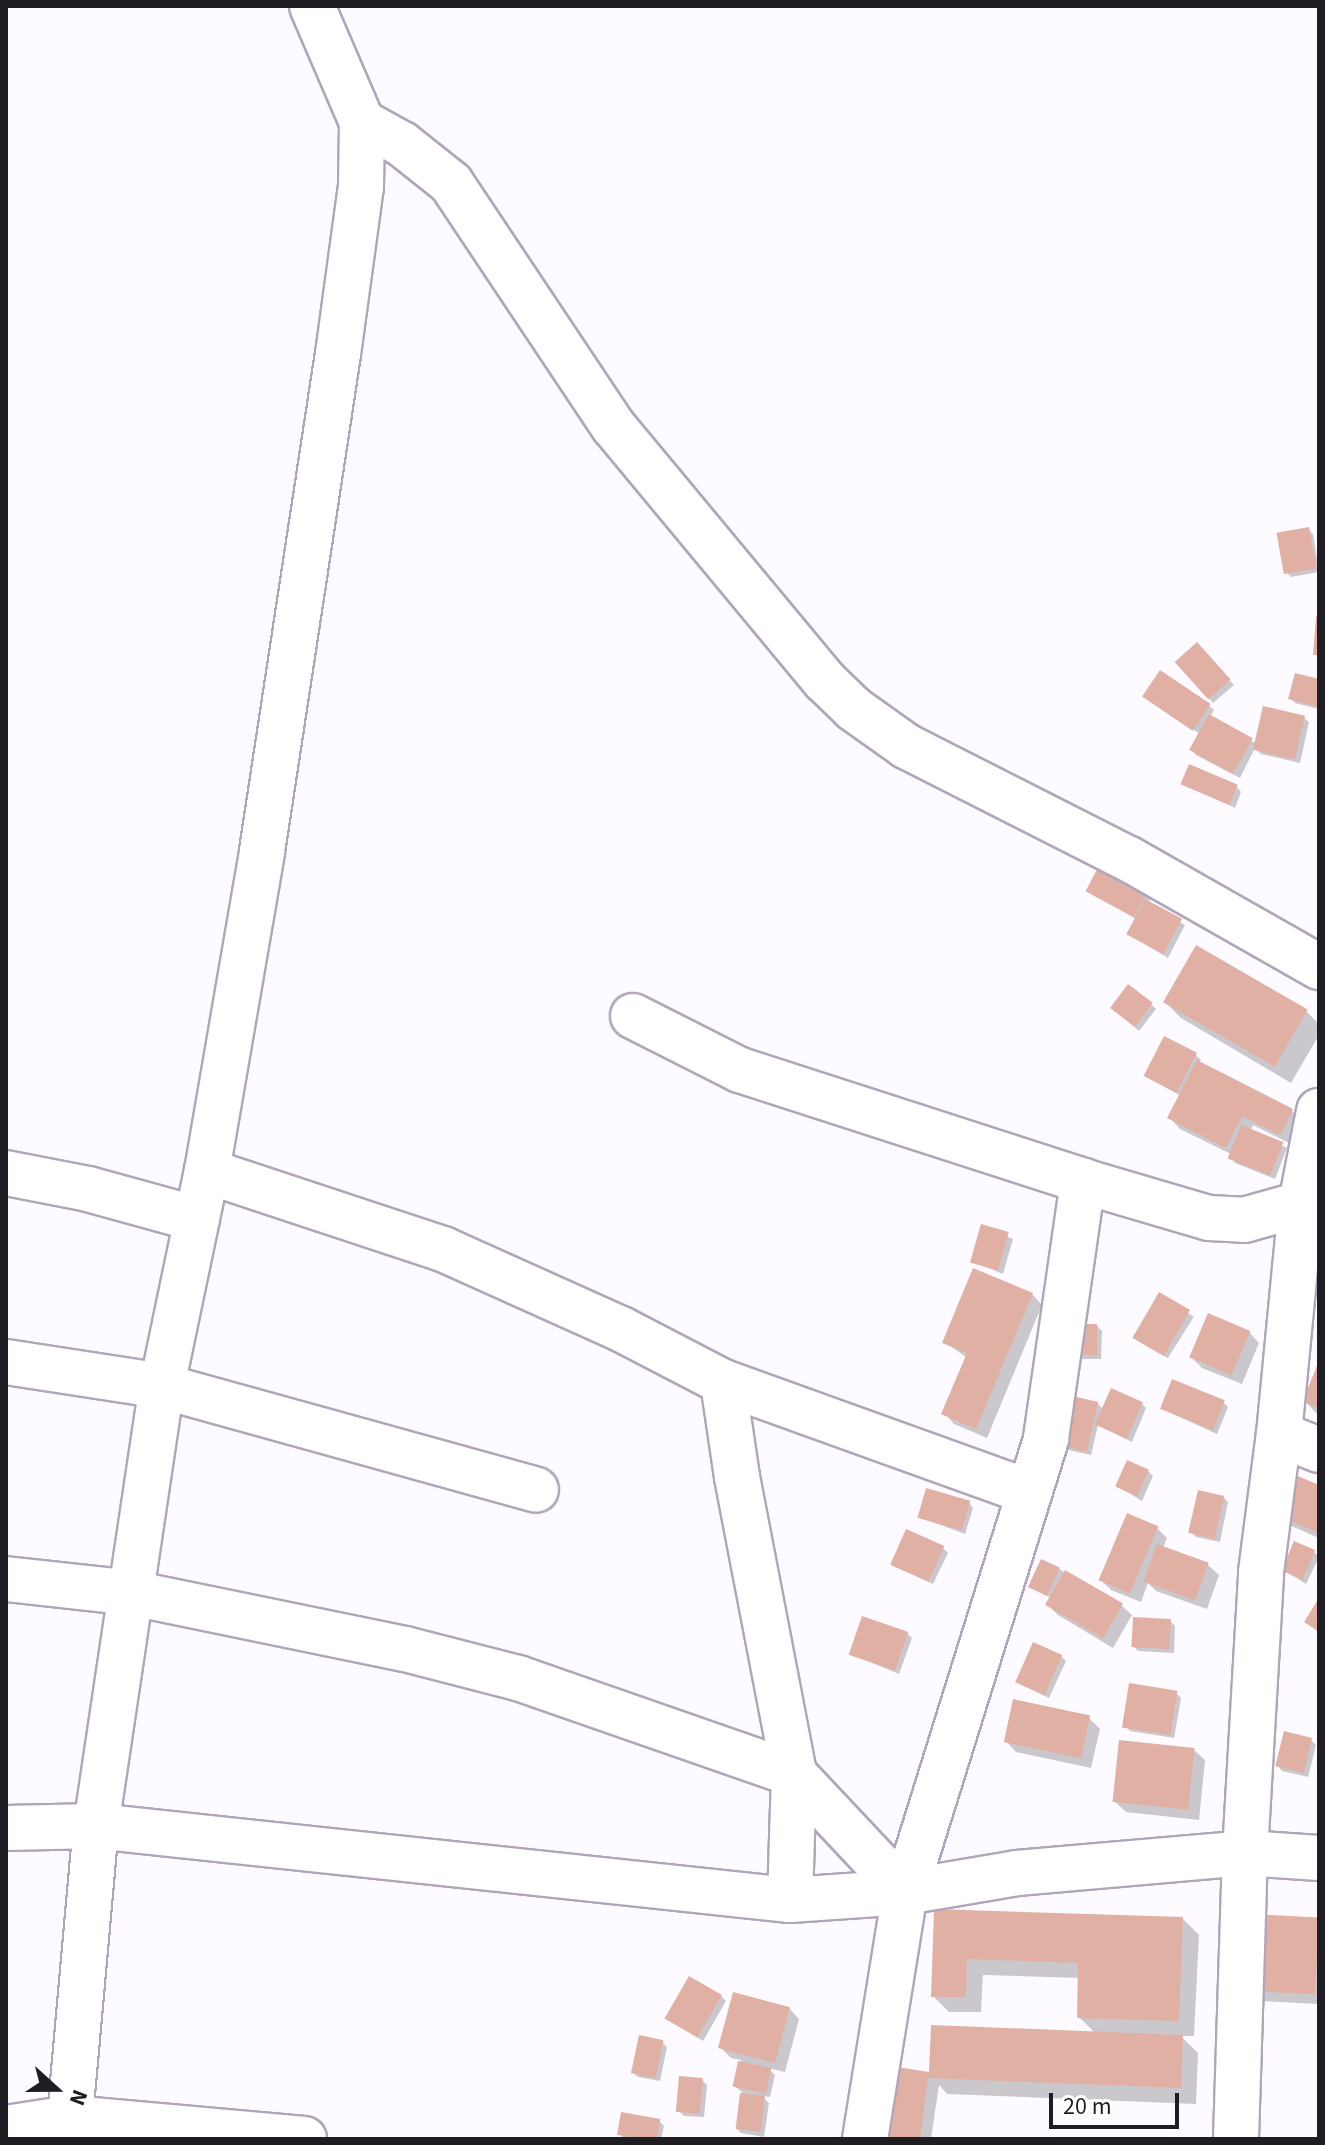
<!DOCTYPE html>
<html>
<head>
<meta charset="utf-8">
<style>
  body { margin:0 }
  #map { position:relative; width:1325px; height:2145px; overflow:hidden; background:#fdfbff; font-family:"Source Sans 3",sans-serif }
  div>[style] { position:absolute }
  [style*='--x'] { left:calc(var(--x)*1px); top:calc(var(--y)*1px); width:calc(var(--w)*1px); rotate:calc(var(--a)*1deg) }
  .shadow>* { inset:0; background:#0003; transform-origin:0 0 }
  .building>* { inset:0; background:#e1b0a4; transform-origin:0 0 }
  .roads { filter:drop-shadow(2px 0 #b1a6b9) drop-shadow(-2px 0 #b1a6b9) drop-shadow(0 2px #b1a6b9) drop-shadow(0 -2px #b1a6b9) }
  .minor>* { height:44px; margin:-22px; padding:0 22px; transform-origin:22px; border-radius:22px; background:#fff }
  span { translate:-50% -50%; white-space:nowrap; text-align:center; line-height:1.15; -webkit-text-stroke:7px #fff; paint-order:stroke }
  .frame { position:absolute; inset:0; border:8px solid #201c23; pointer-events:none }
  .north { position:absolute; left:16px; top:2049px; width:80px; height:80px; -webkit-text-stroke:6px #fff; paint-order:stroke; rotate:111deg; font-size:22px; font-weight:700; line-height:32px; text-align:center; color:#201c23 }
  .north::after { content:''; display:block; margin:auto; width:28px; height:36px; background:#201c23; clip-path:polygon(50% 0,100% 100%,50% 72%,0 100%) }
  .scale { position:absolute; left:1049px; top:2093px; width:130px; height:36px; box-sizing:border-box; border:4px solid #201c23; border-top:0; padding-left:10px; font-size:24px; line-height:28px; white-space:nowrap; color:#201c23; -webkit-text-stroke:6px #fff; paint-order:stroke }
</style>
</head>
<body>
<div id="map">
  <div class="shadow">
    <i style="clip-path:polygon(1308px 529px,1313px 534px,1319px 572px,1291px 577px,1286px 572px)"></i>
    <i style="clip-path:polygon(1197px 645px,1234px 685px,1213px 703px,1209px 698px)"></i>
    <i style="clip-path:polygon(1319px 681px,1319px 709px,1295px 703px,1290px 698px)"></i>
    <i style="clip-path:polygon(1149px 701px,1209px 706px,1214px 710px,1210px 717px,1257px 744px,1304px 718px,1309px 722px,1300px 763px,1261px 754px,1255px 748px,1240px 778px,1196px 755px,1192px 750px,1200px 734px)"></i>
    <i style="clip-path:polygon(1183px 783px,1237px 787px,1241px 792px,1235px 808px)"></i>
    <i style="clip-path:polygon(1101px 867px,1152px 896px,1148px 903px,1185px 925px,1168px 958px,1128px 934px,1136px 919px,1088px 891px)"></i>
    <i style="clip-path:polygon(1197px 948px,1307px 1012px,1319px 1024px,1319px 1035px,1291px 1083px,1181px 1018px,1165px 1002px)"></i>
    <i style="clip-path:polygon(1151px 1004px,1156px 1009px,1139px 1031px,1116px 1012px)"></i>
    <i style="clip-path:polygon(1165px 1039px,1196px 1055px,1201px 1060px,1199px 1063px,1292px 1111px,1302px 1121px,1291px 1144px,1253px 1125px,1251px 1131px,1287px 1148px,1275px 1179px,1235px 1163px,1231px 1154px,1180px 1129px,1170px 1118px,1181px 1096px,1146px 1076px)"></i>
    <i style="clip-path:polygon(982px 1226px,1013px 1239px,1003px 1274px,972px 1261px)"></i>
    <i style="clip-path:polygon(1032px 1294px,1042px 1305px,987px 1438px,954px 1424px,944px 1413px,967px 1358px,945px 1342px)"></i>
    <i style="left:1159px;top:1295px;width:41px;height:49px;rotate:32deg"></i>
    <i style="clip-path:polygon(1097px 1326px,1102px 1331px,1101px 1359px,1072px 1359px)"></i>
    <i style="clip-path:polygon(1249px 1332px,1259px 1343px,1242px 1384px,1202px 1368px,1191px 1357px)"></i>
    <i style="clip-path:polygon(1319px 1366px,1319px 1416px,1305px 1401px)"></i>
    <i style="clip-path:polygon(1223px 1402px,1228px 1407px,1217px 1434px,1162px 1409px)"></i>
    <i style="clip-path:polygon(1097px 1403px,1104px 1410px,1142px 1404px,1146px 1408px,1132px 1442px,1098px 1425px,1091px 1455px,1064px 1449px)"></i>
    <i style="clip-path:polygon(1148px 1471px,1153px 1476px,1142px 1501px,1117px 1486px)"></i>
    <i style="clip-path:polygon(1294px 1476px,1319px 1487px,1319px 1538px,1289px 1525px)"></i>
    <i style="clip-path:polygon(1223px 1497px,1228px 1502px,1220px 1542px,1196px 1537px,1191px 1532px)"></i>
    <i style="clip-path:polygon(969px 1503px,973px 1508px,965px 1534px,919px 1517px)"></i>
    <i style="clip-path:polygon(1157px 1528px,1167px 1538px,1163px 1548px,1208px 1565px,1219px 1575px,1207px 1609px,1156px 1591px,1148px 1583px,1141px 1602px,1111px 1590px,1100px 1579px)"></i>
    <i style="clip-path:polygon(943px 1548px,948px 1553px,933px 1584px,893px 1565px)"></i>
    <i style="clip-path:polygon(1314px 1552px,1319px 1557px,1306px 1584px,1283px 1570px)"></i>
    <i style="clip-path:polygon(1059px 1569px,1121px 1605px,1132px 1615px,1113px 1648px,1058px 1615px,1047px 1604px,1051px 1598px,1030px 1586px)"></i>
    <i style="clip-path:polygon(1170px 1621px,1175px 1626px,1174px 1653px,1138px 1651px,1133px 1646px)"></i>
    <i style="clip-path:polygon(907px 1633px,912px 1638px,899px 1674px,851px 1654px)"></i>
    <i style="clip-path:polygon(1061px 1656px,1066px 1661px,1049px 1698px,1018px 1683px)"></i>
    <i style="clip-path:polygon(1176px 1693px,1181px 1698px,1174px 1738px,1130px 1731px,1125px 1726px)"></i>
    <i style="clip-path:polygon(1089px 1718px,1100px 1729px,1091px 1768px,1016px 1752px,1006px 1741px)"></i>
    <i style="clip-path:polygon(1311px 1740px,1316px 1745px,1308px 1777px,1282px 1771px,1278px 1766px)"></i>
    <i style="clip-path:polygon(1194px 1750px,1205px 1760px,1199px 1820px,1126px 1812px,1115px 1802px)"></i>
    <i style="clip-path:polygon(936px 1911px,1183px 1919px,1199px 1935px,1194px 2036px,1181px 2036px,1198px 2053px,1196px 2104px,947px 2094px,939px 2085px,931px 2139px,884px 2139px,928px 2073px,1095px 2033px,1079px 2017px,1080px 1978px,983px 1975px,981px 2012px,949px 2012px,933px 1996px)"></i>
    <i style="clip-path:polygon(1319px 1920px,1319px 2004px,1262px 2001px,1251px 1990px)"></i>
    <i style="clip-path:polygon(721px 1996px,726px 2001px,703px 2041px,667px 2019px)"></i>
    <i style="clip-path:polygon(789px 2008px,799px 2019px,785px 2072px,768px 2068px,775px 2075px,770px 2097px,762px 2096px,769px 2103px,764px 2137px,741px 2133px,736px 2128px,742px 2092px,736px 2087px,741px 2060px,731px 2058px,720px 2047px)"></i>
    <i style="clip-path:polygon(662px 2042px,667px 2047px,660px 2081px,638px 2077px,633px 2072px)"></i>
    <i style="clip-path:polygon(702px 2080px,707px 2085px,704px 2117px,684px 2116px,679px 2111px)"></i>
    <i style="clip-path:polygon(659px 2121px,664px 2126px,661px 2139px,625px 2139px,619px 2134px)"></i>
  </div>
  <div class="building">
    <i style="left:1309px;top:527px;width:42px;height:33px;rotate:80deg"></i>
    <i style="clip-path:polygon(1316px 616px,1319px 616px,1319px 655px,1313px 655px)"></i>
    <i style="left:1197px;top:642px;width:50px;height:30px;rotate:48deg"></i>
    <i style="left:1160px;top:670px;width:61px;height:32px;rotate:34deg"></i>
    <i style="clip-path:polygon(1295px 673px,1319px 679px,1319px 707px,1288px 699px)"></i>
    <i style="left:1263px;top:706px;width:43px;height:45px;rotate:13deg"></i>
    <i style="left:1209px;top:714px;width:50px;height:41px;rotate:29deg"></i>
    <i style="left:1189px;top:764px;width:53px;height:22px;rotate:23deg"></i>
    <i style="left:1100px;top:864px;width:55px;height:31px;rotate:28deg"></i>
    <i style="left:1145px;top:899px;width:42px;height:40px;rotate:28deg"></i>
    <i style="left:1196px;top:945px;width:129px;height:66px;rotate:30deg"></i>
    <i style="left:1128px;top:984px;width:31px;height:30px;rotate:37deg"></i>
    <i style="left:1164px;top:1036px;width:37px;height:45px;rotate:27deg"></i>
    <i style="clip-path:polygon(1197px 1060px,1293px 1109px,1280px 1135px,1242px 1116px,1226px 1148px,1167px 1118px)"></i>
    <i style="left:1241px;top:1125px;width:46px;height:36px;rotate:22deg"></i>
    <i style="left:981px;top:1224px;width:29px;height:40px;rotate:16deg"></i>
    <i style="clip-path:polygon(973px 1268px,1033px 1293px,976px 1429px,941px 1414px,967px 1353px,942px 1343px)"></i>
    <i style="left:1159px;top:1292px;width:36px;height:53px;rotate:30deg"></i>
    <i style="left:1208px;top:1313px;width:46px;height:48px;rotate:23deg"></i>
    <i style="left:1065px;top:1324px;width:32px;height:31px"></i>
    <i style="clip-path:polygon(1319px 1361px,1319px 1408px,1302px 1402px)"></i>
    <i style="left:1172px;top:1379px;width:57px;height:32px;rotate:22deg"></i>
    <i style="left:1111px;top:1388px;width:35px;height:40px;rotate:24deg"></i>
    <i style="left:1068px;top:1395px;width:31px;height:51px;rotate:13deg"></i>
    <i style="left:1127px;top:1460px;width:24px;height:29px;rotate:24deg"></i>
    <i style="clip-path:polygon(1293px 1474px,1319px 1485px,1319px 1533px,1276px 1515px)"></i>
    <i style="left:926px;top:1488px;width:46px;height:31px;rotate:16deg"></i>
    <i style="left:1198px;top:1490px;width:27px;height:44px;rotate:13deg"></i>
    <i style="left:1127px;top:1513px;width:34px;height:73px;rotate:23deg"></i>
    <i style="left:906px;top:1529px;width:42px;height:39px;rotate:24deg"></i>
    <i style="left:1294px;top:1541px;width:23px;height:32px;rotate:23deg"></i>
    <i style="left:1157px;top:1544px;width:55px;height:40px;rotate:20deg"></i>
    <i style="left:1041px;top:1559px;width:21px;height:31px;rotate:25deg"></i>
    <i style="left:1065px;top:1570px;width:67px;height:40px;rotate:30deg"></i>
    <i style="clip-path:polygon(1319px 1598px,1319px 1632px,1304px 1622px)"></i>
    <i style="left:862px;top:1616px;width:49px;height:41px;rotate:19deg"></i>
    <i style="left:1133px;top:1617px;width:38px;height:30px;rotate:3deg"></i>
    <i style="left:1033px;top:1642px;width:32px;height:44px;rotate:24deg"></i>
    <i style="left:1129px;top:1683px;width:49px;height:45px;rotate:9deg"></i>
    <i style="left:1013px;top:1699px;width:79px;height:44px;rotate:12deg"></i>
    <i style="left:1284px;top:1731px;width:29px;height:36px;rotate:14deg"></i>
    <i style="left:1119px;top:1740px;width:76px;height:62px;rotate:6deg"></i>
    <i style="clip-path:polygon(934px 1909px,1183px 1917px,1179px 2021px,1077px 2018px,1078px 1963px,967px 1959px,966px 1997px,931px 1997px)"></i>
    <i style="left:1253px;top:1914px;width:66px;height:77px;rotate:3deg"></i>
    <i style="left:689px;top:1976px;width:38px;height:49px;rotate:30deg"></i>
    <i style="left:733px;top:1992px;width:59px;height:58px;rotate:15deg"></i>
    <i style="clip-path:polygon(931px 2025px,1183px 2035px,1181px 2088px,928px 2078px,920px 2139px,882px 2139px,891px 2066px,929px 2072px)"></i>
    <i style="left:639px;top:2035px;width:25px;height:39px;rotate:12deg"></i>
    <i style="left:738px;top:2061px;width:34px;height:26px;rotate:12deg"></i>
    <i style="left:679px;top:2076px;width:24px;height:36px;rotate:5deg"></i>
    <i style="left:740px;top:2093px;width:25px;height:36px;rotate:7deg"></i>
    <i style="left:621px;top:2112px;width:40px;height:23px;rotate:10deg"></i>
  </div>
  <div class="roads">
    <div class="minor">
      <i style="--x:312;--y:6;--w:126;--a:66.7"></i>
      <i style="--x:633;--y:1016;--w:120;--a:26.8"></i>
      <i style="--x:740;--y:1070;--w:361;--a:17.9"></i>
      <i style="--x:207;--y:1171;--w:249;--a:18.3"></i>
      <i style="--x:443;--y:1249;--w:195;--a:24.2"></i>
      <i style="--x:621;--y:1329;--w:115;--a:27.5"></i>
      <i style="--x:723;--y:1382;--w:96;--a:81.6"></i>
      <i style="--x:737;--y:1477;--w:302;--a:79.1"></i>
      <i style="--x:794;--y:1774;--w:126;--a:91.8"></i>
      <i style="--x:6;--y:1173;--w:84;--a:11"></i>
      <i style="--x:88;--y:1189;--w:113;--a:15.4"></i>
      <i style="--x:6;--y:1362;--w:158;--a:8.7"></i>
      <i style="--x:162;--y:1386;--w:388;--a:15.5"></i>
      <i style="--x:723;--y:1382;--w:325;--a:19.8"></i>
      <i style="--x:1279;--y:1434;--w:43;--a:21.8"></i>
      <i style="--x:6;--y:1579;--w:127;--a:6.3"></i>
      <i style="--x:132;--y:1593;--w:279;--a:11.6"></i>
      <i style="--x:405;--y:1649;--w:117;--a:14.4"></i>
      <i style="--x:518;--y:1678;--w:292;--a:19.2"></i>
      <i style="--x:794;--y:1774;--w:162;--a:46.8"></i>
      <i style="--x:6;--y:1828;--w:90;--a:-1.3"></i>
      <i style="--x:96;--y:1826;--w:698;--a:6.09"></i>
      <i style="--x:790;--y:1900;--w:115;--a:-4"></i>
      <i style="--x:905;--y:1892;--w:114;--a:-9.6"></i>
      <i style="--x:1017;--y:1873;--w:229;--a:-5"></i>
      <i style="--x:1245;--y:1853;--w:74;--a:3.9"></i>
      <i style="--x:6;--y:2128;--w:65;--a:-8.9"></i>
      <i style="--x:70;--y:2118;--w:235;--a:5.1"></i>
      <i style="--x:68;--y:2139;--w:314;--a:-84.9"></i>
      <i style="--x:96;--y:1826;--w:445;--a:-81.5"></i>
      <i style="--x:162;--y:1386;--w:220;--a:-78.2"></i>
      <i style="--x:207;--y:1171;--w:325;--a:-80.2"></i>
      <i style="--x:262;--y:851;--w:503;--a:-81.31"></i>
      <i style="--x:338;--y:354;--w:169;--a:-82.2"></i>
      <i style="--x:361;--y:187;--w:65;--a:-89.1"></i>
      <i style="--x:362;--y:122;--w:46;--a:28.8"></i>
      <i style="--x:402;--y:144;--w:63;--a:38.5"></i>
      <i style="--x:451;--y:183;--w:293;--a:56.3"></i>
      <i style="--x:614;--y:427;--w:330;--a:50.3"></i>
      <i style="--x:825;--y:681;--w:40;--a:44"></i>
      <i style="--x:854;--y:709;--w:64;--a:35.4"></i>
      <i style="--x:906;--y:746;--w:250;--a:26.9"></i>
      <i style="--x:1129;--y:859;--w:219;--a:29.6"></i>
      <i style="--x:865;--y:2139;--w:250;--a:-80.8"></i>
      <i style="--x:905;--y:1892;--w:475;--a:-72.7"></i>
      <i style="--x:1046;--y:1438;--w:260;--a:-81.8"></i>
      <i style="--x:1083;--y:1181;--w:131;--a:16.4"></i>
      <i style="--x:1209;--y:1218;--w:35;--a:3"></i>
      <i style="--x:1244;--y:1220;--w:59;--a:-15.7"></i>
      <i style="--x:1301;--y:1204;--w:19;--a:16"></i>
      <i style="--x:1236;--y:2139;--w:286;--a:-88.2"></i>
      <i style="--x:1245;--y:1853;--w:281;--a:-86.7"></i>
      <i style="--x:1261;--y:1572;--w:139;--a:-82.6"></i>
      <i style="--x:1279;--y:1434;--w:231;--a:-84.5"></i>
      <i style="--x:1301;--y:1204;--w:95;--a:-79"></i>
    </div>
  </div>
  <div class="frame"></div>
  <div class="north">N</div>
  <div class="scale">20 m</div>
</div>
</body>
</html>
